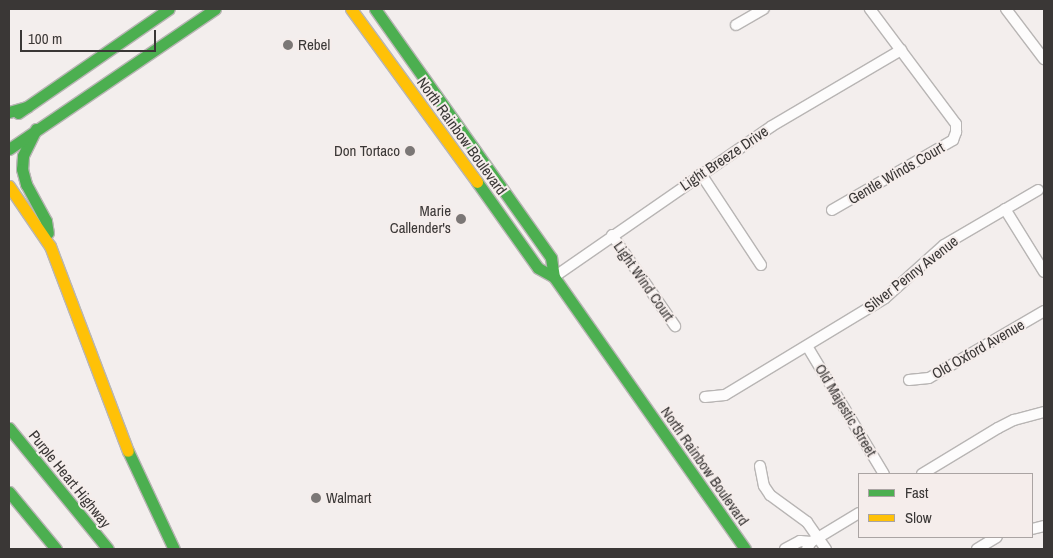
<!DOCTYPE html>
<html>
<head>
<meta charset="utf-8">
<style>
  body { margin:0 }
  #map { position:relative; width:1053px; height:558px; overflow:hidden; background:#f3eeed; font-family:"Archivo Narrow",sans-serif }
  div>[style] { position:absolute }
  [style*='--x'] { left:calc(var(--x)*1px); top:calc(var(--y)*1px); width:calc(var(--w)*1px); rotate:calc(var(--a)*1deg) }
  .roads { filter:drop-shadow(1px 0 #b8b5b4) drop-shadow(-1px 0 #b8b5b4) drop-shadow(0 1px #b8b5b4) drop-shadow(0 -1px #b8b5b4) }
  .street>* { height:10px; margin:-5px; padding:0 5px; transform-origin:5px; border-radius:5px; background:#fdfcfc }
  .fast>* { height:11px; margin:-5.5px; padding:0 5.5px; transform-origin:5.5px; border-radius:5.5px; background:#4caf50 }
  .slow>* { height:11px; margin:-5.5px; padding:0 5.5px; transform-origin:5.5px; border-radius:5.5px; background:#ffc107 }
  .dots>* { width:14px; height:14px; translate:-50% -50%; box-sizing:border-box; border:2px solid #f5edeb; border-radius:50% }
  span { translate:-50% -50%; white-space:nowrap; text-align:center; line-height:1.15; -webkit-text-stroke:4px #f5edeb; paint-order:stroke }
  .poi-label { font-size:15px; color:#3a3736 }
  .left { translate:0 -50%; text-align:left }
  .right { translate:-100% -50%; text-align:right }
  .street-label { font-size:15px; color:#3a3736 }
  .frame { position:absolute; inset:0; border:10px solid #3a3736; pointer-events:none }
  .legend { position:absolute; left:858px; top:473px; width:175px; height:65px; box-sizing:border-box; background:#f5edeb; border:1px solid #aaa4a3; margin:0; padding:6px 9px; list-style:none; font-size:15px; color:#3a3736 }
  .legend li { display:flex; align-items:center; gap:10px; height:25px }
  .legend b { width:25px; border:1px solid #aaa4a3 }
  .scale { position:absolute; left:20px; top:30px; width:136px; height:22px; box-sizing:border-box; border:2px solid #3a3736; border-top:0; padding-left:6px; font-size:15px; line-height:18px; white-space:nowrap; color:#3a3736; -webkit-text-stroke:4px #f5edeb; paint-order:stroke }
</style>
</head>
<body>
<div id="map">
  <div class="roads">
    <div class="street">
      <i style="--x:1006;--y:9;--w:63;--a:52.8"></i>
      <i style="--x:736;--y:25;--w:32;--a:-30"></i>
      <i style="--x:701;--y:174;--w:109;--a:56.6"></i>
      <i style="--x:1005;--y:209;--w:74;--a:58.2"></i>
      <i style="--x:832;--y:210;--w:140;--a:-30"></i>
      <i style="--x:953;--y:140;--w:9;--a:-69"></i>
      <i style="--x:956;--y:132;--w:8;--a:-90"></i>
      <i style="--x:956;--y:124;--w:144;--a:-126.8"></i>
      <i style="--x:612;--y:235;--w:111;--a:55.3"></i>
      <i style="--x:554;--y:277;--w:265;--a:-34.7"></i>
      <i style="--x:772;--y:126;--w:150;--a:-30.5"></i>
      <i style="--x:807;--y:346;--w:149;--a:59"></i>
      <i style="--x:909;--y:380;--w:20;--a:-6"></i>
      <i style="--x:929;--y:378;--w:133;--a:-30.2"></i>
      <i style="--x:705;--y:397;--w:20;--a:-6"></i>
      <i style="--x:725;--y:395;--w:187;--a:-31.2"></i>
      <i style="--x:885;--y:298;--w:79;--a:-41.9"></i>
      <i style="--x:944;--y:245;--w:109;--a:-30.3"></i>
      <i style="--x:760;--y:466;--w:20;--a:79"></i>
      <i style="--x:764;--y:486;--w:11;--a:56"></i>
      <i style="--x:770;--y:495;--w:46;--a:36.1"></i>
      <i style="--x:807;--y:522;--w:33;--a:55"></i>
      <i style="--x:922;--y:474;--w:89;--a:-31.2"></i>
      <i style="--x:998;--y:428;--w:18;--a:-27"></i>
      <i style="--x:1014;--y:420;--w:31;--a:-15"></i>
      <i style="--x:1032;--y:529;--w:12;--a:-14"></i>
      <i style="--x:785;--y:549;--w:17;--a:-28"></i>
      <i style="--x:800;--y:541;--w:11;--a:5"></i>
      <i style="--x:807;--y:549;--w:8;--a:-60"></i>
      <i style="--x:811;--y:542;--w:56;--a:-31.1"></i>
      <i style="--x:977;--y:549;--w:23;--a:-31"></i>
    </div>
    <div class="fast">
      <i style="--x:375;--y:9;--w:305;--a:54.7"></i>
      <i style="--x:551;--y:258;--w:19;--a:81"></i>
      <i style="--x:9;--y:112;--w:19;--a:-16"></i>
      <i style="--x:18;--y:113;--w:183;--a:-34.6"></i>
      <i style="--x:36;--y:129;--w:30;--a:116"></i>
      <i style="--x:23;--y:156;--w:13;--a:94"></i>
      <i style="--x:22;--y:169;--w:16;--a:75"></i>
      <i style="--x:26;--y:184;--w:42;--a:61.6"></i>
      <i style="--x:46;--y:221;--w:12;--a:81"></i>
      <i style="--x:9;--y:149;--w:249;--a:-34.2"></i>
      <i style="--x:477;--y:182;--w:105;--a:54.7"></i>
      <i style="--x:538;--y:268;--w:18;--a:29"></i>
      <i style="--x:554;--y:277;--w:332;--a:54.9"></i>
      <i style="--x:9;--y:428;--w:156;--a:50.7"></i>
      <i style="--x:128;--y:451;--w:108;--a:64.9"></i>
      <i style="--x:9;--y:492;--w:74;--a:50.5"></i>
    </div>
    <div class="slow">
      <i style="--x:351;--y:9;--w:214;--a:53.9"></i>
      <i style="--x:9;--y:186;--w:73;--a:55.7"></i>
      <i style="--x:50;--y:246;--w:219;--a:69.2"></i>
    </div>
  </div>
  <div class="dots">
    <i style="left:288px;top:45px;background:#7b7776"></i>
    <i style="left:410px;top:151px;background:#7b7776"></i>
    <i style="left:461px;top:219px;background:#7b7776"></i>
    <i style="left:316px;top:498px;background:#7b7776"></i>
  </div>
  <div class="poi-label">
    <span class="left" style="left:298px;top:45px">Rebel</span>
    <span class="right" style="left:400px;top:151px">Don Tortaco</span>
    <span class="right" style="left:451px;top:219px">Marie<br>Callender's</span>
    <span class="left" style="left:326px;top:498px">Walmart</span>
  </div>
  <div class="street-label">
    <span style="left:462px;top:136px;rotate:54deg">North Rainbow Boulevard</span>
    <span style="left:724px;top:158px;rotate:-34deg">Light Breeze Drive</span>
    <span style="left:896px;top:173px;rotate:-30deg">Gentle Winds Court</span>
    <span style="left:911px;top:274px;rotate:-38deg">Silver Penny Avenue</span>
    <span style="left:644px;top:281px;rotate:55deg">Light Wind Court</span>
    <span style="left:978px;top:349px;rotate:-30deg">Old Oxford Avenue</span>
    <span style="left:846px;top:410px;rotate:59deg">Old Majestic Street</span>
    <span style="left:705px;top:466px;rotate:55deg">North Rainbow Boulevard</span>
    <span style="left:70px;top:479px;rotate:51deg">Purple Heart Highway</span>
  </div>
  <div class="frame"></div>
  <ul class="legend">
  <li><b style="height:6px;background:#4caf50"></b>Fast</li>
  <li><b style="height:6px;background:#ffc107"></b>Slow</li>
  </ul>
  <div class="scale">100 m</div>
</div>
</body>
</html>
